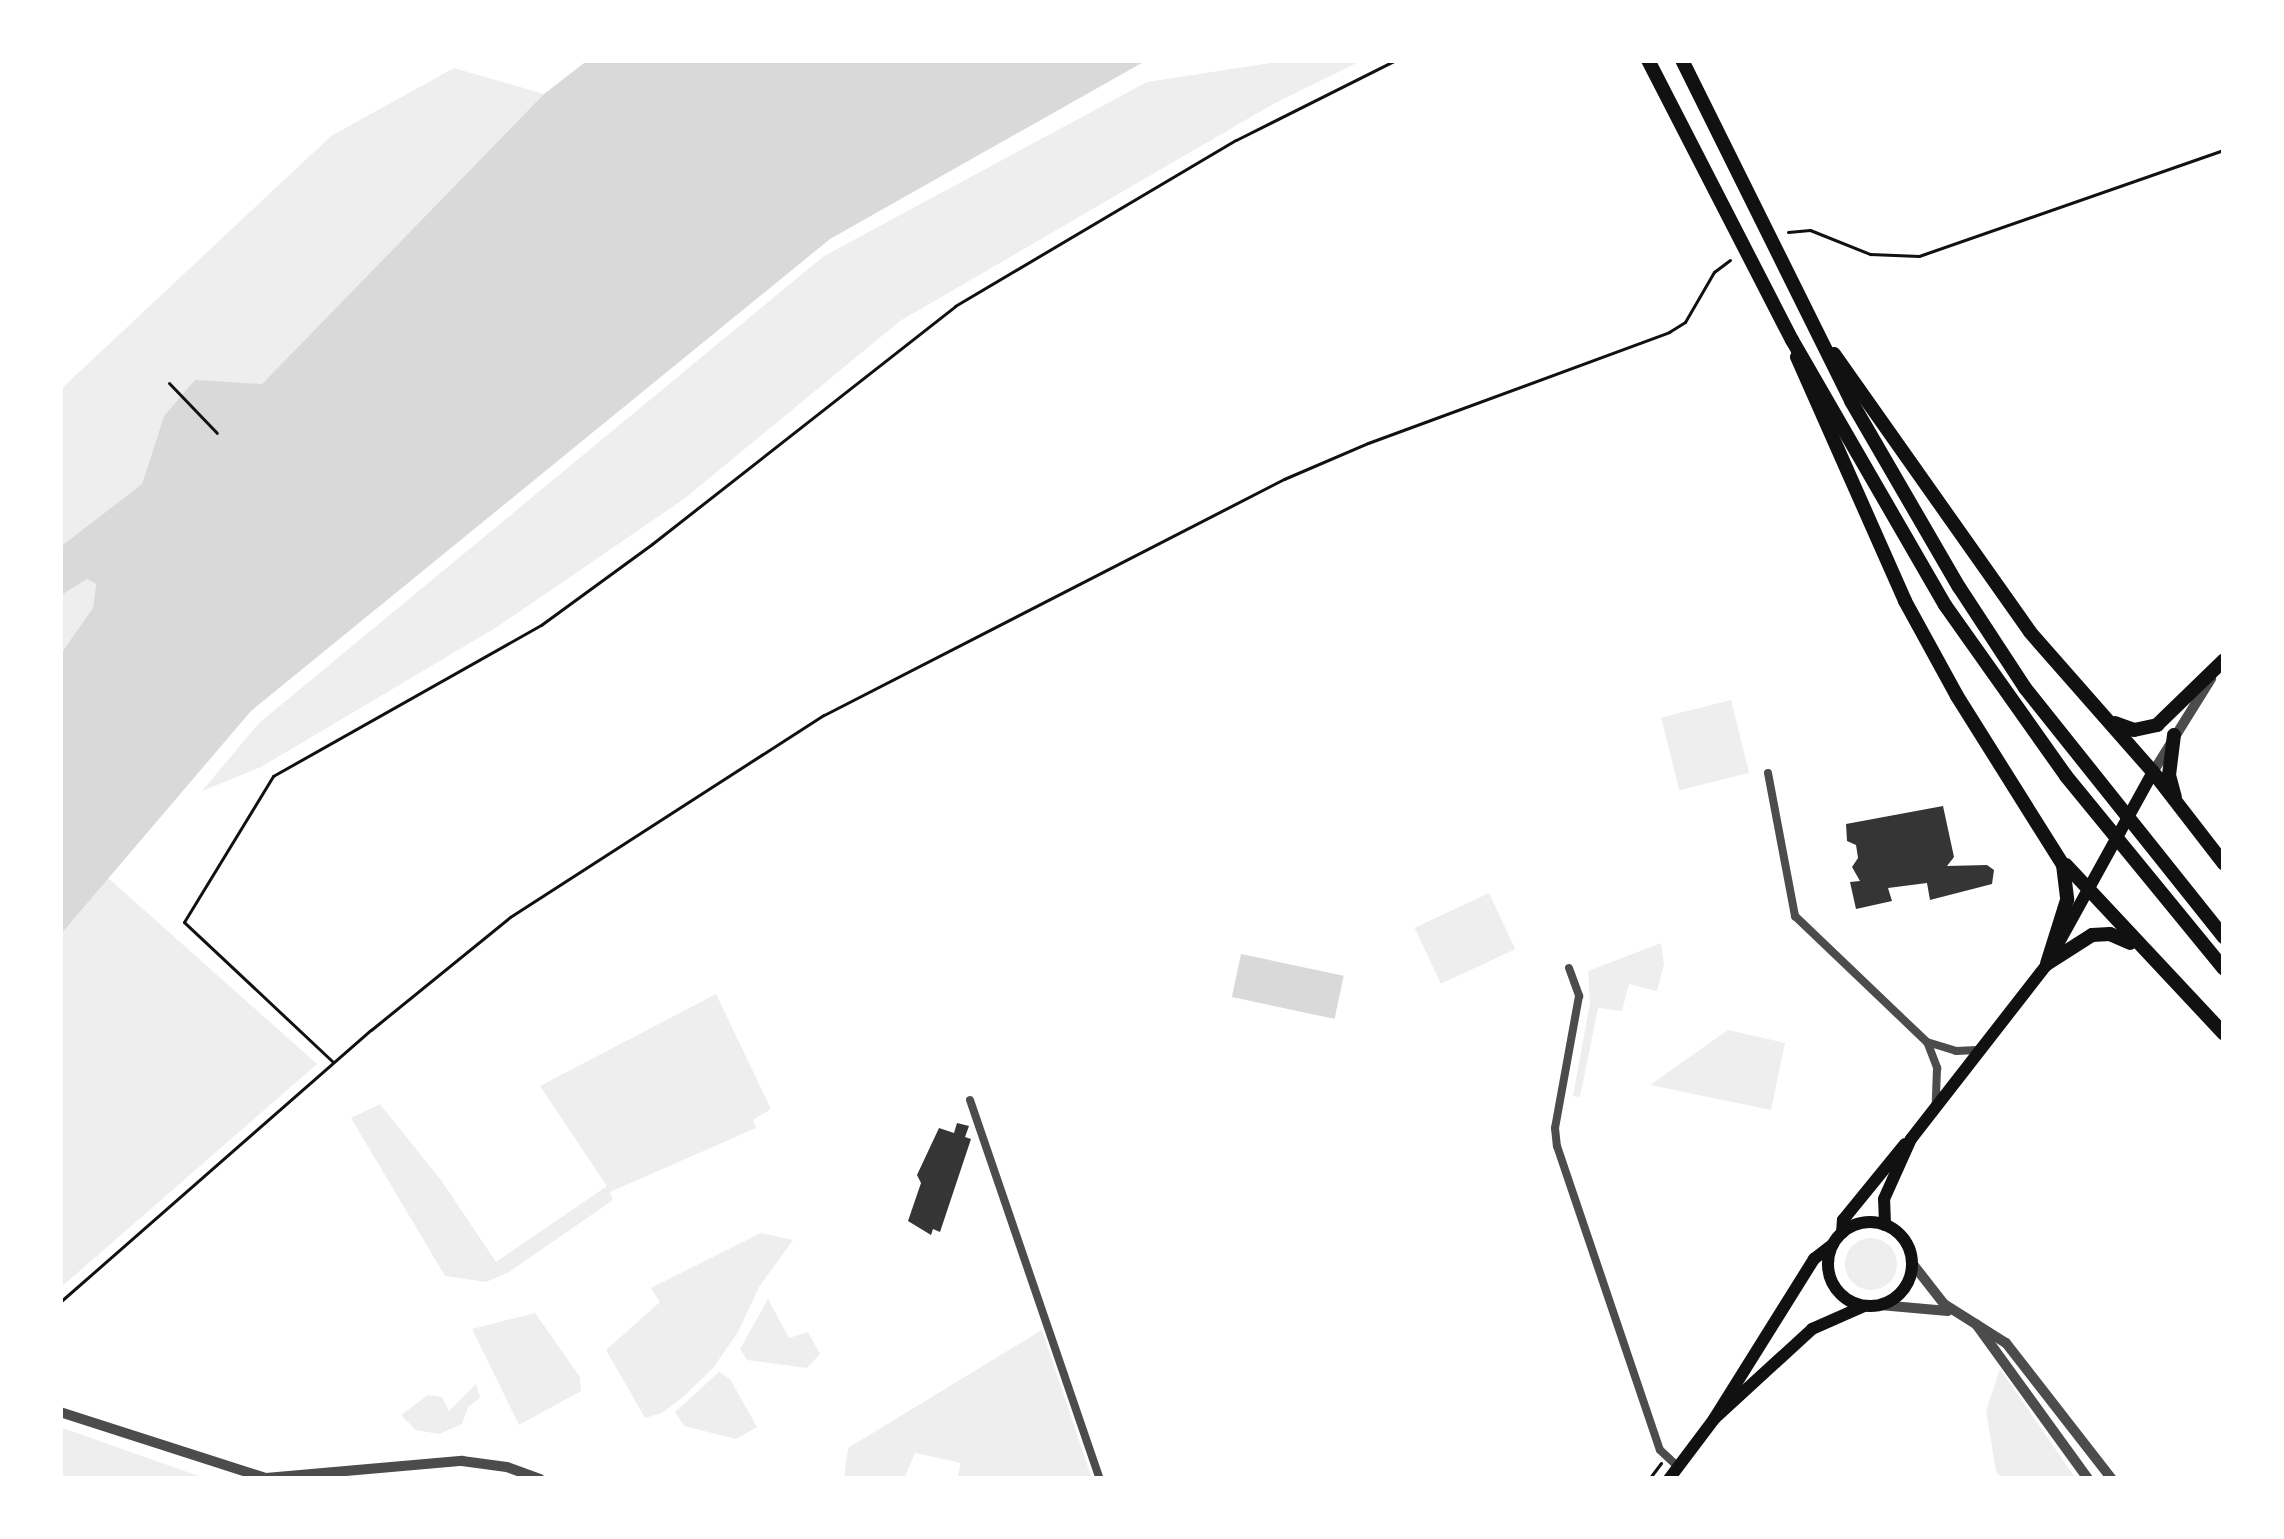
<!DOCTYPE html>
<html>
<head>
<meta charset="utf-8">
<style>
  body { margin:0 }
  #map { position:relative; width:2284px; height:1539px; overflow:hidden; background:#fff; font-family:"PT Sans",sans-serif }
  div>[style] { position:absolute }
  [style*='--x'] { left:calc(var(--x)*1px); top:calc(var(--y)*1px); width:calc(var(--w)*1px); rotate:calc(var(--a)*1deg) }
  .green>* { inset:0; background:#eee; transform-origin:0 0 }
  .round { border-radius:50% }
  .water>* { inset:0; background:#d9d9d9; transform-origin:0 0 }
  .building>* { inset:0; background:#353535 }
  .path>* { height:3px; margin:-1.5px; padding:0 1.5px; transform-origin:1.5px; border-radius:1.5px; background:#111 }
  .minor>* { height:8px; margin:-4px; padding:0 4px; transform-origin:4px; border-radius:4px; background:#4c4c4c }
  .tertiary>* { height:10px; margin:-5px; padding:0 5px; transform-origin:5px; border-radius:5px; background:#4c4c4c }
  .secondary>* { height:12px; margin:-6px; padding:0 6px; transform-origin:6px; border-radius:6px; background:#111 }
  .secondary>.ring { margin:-6px; padding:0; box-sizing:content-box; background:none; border:12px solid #111; border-radius:50% }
  .trunk>* { height:14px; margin:-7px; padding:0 7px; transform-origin:7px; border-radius:7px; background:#111 }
  span { translate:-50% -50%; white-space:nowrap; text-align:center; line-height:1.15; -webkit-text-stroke:9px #fff; paint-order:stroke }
  .frame { position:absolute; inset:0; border:63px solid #fff; pointer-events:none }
</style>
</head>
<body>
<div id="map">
  <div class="green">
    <i style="clip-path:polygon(1290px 60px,1363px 60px,1275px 103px,900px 321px,684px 499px,497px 627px,261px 767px,202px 791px,259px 723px,824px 256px,1147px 82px)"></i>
    <i style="clip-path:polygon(454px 68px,544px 94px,262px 384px,164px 416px,142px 484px,60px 547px,60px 390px,331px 136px)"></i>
    <i style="clip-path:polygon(87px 579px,96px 584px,93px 608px,60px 655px,60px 596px)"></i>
    <i style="left:1731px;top:700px;width:75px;height:72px;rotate:76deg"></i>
    <i style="clip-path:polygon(106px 876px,317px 1064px,60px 1288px,60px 935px)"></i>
    <i style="left:1489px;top:893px;width:62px;height:82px;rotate:65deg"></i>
    <i style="clip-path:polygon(1661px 943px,1664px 964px,1657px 991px,1629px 984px,1622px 1011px,1598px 1008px,1580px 1097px,1573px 1096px,1590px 1003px,1588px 971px)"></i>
    <i style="clip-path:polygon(716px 994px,771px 1109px,753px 1120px,756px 1128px,610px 1192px,613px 1200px,509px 1272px,486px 1282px,445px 1276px,351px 1118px,380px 1104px,441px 1180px,496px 1262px,607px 1186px,540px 1086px)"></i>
    <i style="clip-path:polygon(1728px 1030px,1785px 1043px,1771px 1110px,1650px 1085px)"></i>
    <i style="clip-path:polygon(761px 1233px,793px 1240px,759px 1287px,738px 1332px,713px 1368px,684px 1396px,662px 1413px,645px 1418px,606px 1350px,660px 1302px,651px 1288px)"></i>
    <i class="round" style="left:1845px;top:1238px;width:52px;height:52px"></i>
    <i style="clip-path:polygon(768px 1299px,789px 1338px,808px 1332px,820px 1354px,807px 1368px,747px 1360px,740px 1349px)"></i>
    <i style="clip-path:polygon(535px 1313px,580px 1377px,581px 1391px,519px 1425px,472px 1329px)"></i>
    <i style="clip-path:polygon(1042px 1330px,1092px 1479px,957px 1479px,961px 1463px,915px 1453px,904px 1479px,844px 1479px,848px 1448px)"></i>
    <i style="clip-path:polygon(2000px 1369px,2076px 1479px,2002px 1479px,1996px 1471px,1986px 1411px)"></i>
    <i style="clip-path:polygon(719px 1372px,730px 1379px,757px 1427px,736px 1439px,684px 1426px,675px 1412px)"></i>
    <i style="clip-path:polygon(476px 1384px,480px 1398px,468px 1407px,462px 1424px,439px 1434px,416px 1430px,401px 1415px,428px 1395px,442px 1397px,449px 1411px)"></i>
    <i style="clip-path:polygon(60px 1427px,207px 1479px,60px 1479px)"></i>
  </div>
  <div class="water">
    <i style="clip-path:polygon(588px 60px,1147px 60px,830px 239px,251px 711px,60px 935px,60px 655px,93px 608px,96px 584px,87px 579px,60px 596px,60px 547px,142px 484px,164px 416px,195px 380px,262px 384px,544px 94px)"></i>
    <i style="left:1241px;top:954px;width:105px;height:44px;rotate:12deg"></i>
  </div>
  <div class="building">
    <i style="clip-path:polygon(1943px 806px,1954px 857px,1947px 866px,1987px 865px,1994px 870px,1992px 884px,1930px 900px,1927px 883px,1888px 888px,1892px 901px,1856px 909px,1850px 882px,1860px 881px,1852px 867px,1858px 858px,1856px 845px,1847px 841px,1846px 824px)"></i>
    <i style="clip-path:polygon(957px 1123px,969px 1126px,965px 1137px,971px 1139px,940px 1232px,933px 1229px,931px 1235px,908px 1221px,921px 1183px,917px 1175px,939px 1128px,954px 1133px)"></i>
  </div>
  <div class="path">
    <i style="--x:1788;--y:232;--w:22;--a:-5"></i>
    <i style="--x:1810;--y:230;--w:65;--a:21.8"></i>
    <i style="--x:1870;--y:254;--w:49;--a:2.3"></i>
    <i style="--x:1919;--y:256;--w:323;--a:-19.2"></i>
    <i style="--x:169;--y:383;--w:69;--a:46.2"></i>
    <i style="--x:332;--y:1061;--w:203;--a:-136.8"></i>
    <i style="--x:184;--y:922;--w:171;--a:-58.6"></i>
    <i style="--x:273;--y:776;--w:308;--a:-29.4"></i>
    <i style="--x:541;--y:625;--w:137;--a:-36.1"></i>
    <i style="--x:652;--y:544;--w:385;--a:-38.1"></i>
    <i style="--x:955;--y:306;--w:326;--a:-30.6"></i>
    <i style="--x:1236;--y:140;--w:179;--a:-26.6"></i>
    <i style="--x:60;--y:1302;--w:413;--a:-41.2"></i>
    <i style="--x:371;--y:1030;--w:179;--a:-39.1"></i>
    <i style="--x:510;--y:917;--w:373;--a:-32.8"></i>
    <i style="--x:824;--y:715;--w:517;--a:-27.16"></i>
    <i style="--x:1284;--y:479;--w:91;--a:-23.2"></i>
    <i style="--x:1368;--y:443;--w:321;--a:-20.2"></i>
    <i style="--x:1669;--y:332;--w:19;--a:-32"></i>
    <i style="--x:1685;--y:322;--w:58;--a:-59.9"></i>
    <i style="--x:1714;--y:272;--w:20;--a:-37"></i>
    <i style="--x:1649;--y:1479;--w:20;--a:-53"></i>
  </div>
  <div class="minor">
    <i style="--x:1768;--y:773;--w:146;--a:79.3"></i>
    <i style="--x:1795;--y:916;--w:182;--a:43.7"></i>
    <i style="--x:1927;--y:1042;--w:30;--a:17"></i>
    <i style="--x:1956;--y:1051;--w:21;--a:-3"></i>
    <i style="--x:1569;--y:968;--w:30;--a:70"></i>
    <i style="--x:1579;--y:996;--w:134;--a:100.3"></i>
    <i style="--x:1555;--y:1128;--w:18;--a:84"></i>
    <i style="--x:1557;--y:1146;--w:321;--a:71.3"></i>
    <i style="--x:1660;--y:1450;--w:25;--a:43"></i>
    <i style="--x:1928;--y:1044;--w:26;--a:69"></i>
    <i style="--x:1937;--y:1068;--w:37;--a:92"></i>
    <i style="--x:970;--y:1100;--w:401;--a:71.1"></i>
  </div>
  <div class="tertiary">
    <i style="--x:2153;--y:772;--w:110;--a:-58.1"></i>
    <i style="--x:1912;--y:1263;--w:52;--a:52"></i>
    <i style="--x:1944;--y:1304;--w:73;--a:32.2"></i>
    <i style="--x:2006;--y:1343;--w:172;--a:52.1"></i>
    <i style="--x:1880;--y:1305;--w:68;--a:5"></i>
    <i style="--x:1976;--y:1324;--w:191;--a:54.1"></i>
    <i style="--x:60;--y:1412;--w:216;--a:17.8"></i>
    <i style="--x:266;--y:1478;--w:197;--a:-5"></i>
    <i style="--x:462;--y:1461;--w:45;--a:7.6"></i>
    <i style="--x:507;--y:1467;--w:35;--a:20"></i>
  </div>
  <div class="secondary">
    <i class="ring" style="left:1828px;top:1222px;width:72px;height:72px"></i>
    <i style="--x:1885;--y:1225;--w:26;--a:-92"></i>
    <i style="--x:1884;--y:1199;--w:66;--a:-65.8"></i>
    <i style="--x:1911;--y:1139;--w:222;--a:-52.1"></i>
    <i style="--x:2047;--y:964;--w:219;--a:-61.1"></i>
    <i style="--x:1842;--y:1233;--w:13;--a:-86"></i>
    <i style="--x:1843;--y:1220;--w:98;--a:-50.8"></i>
    <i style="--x:1715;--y:1418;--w:132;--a:-42.5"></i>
    <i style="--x:1812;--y:1329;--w:57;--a:-23.9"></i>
    <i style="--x:1669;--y:1479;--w:75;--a:-53.1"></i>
    <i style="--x:1714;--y:1419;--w:189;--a:-58"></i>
    <i style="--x:1814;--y:1259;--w:24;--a:-38"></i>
  </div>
  <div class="trunk">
    <i style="--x:1648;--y:60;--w:315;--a:62.8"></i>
    <i style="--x:1792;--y:340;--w:306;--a:60"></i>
    <i style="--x:1945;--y:605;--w:209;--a:54.7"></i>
    <i style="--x:2066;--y:776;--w:249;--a:50.7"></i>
    <i style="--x:1682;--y:60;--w:381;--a:63.6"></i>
    <i style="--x:1851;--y:401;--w:215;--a:59.9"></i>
    <i style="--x:1959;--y:587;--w:121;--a:56.8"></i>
    <i style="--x:2025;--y:688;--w:319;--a:51.4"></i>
    <i style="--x:1834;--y:354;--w:340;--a:54.8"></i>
    <i style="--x:2030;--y:632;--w:186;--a:48.7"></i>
    <i style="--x:2153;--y:772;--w:116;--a:52.3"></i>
    <i style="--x:1797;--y:357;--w:267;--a:66.1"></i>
    <i style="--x:1905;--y:601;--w:108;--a:61.3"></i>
    <i style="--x:1957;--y:696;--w:199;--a:57.9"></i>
    <i style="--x:2063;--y:865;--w:35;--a:83"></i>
    <i style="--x:2067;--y:900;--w:67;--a:107.4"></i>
    <i style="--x:2115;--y:723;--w:20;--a:20"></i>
    <i style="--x:2134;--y:730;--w:24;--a:-12"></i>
    <i style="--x:2157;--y:725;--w:93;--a:-44.1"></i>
    <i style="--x:2174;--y:735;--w:40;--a:97.1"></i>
    <i style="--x:2169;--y:775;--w:23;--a:75"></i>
    <i style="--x:2066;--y:865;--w:231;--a:46.9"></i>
    <i style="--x:2048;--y:963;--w:52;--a:-32.5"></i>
    <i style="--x:2092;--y:935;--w:18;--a:-3"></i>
    <i style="--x:2110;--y:934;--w:22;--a:24"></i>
  </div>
  <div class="frame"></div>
</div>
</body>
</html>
